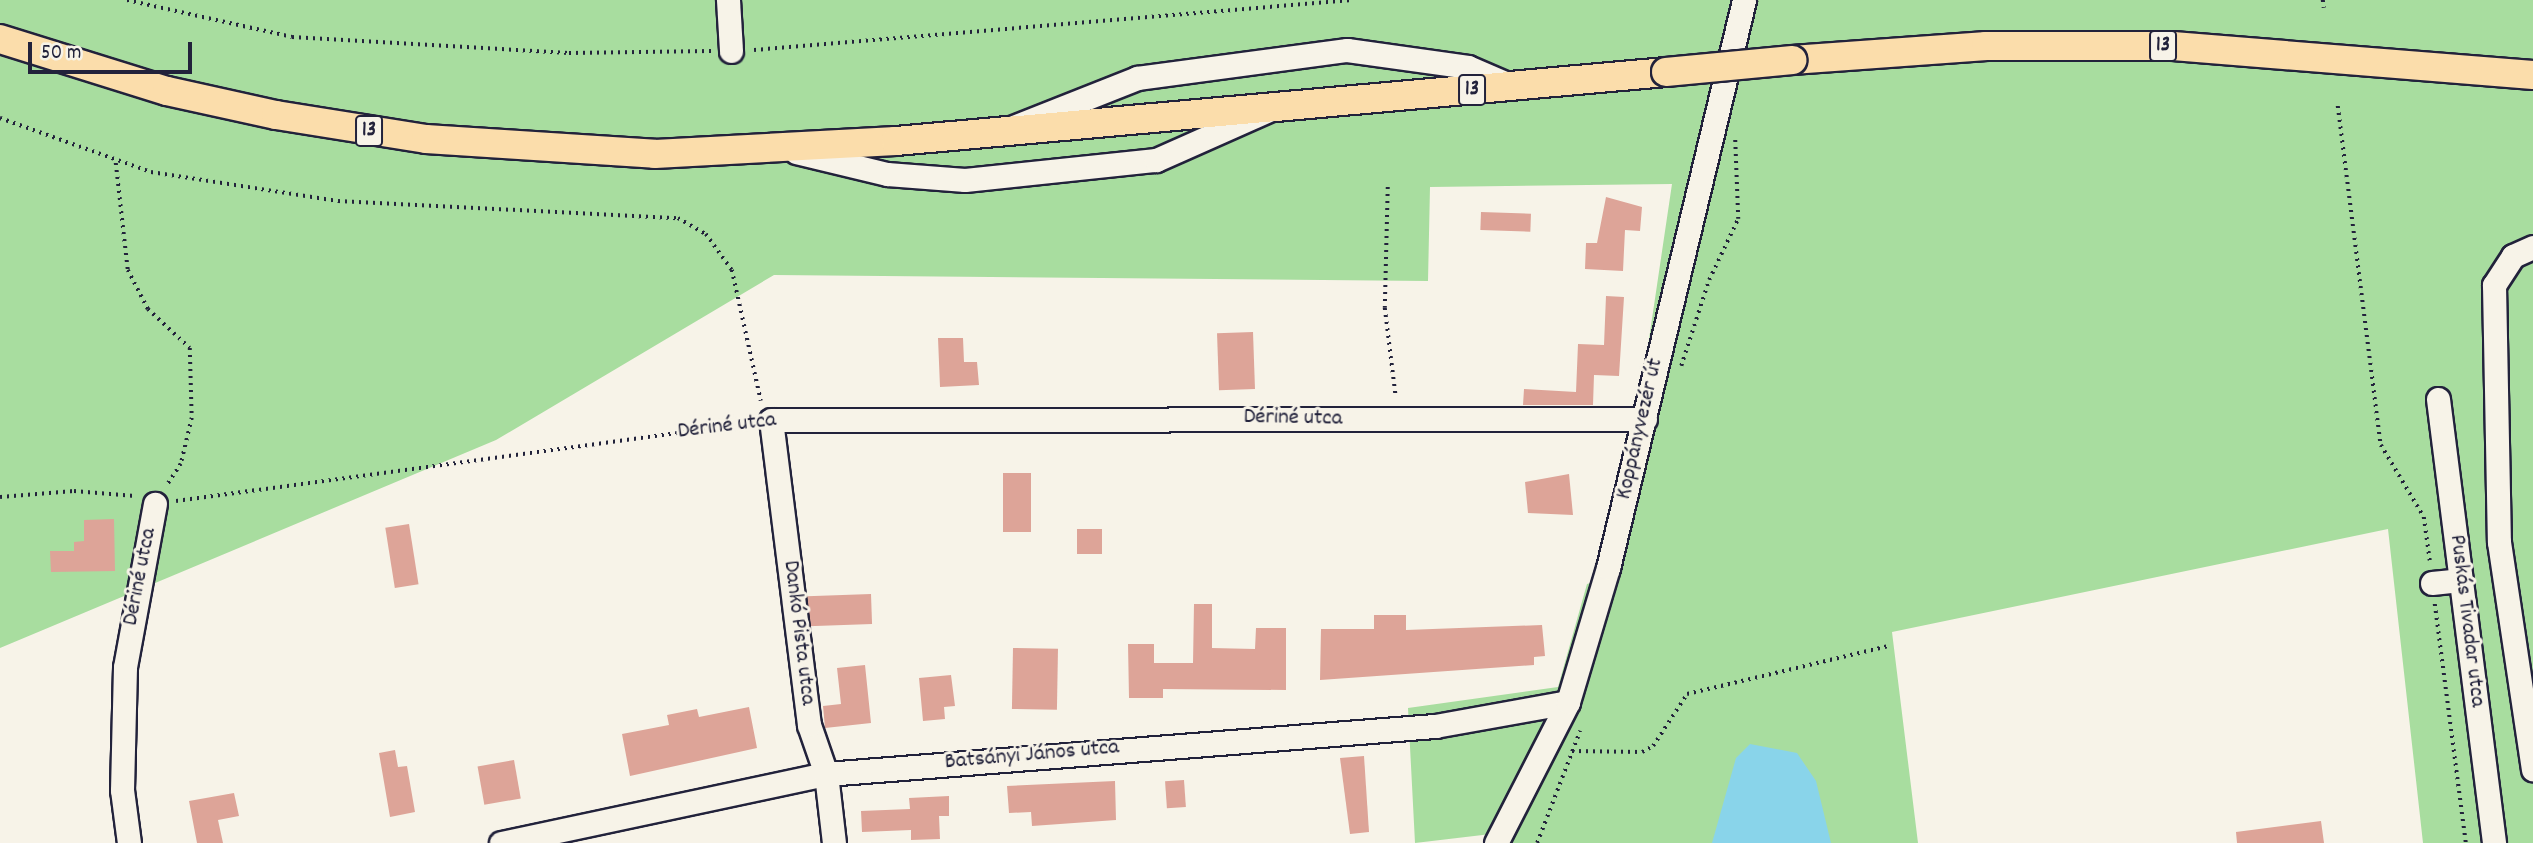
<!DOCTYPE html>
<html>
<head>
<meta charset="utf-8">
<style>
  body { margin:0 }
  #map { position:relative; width:2533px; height:843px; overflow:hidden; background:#f7f3e8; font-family:Dekko,sans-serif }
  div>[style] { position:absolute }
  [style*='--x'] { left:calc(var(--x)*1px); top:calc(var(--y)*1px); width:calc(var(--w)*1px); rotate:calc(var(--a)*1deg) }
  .green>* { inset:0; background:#a8dd9f }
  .water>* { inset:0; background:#89d4ea }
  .building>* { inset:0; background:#dda498; transform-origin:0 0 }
  .path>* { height:3.5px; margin-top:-1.75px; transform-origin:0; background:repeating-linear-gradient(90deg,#22223b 0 2px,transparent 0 7px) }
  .roads { filter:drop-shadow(2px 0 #22223b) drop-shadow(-2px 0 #22223b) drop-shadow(0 2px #22223b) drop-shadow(0 -2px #22223b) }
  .minor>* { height:23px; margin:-11.5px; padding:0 11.5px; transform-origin:11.5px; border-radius:11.5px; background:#f7f3e8 }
  .major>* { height:28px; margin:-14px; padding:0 14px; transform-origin:14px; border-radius:14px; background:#fbddab }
  .bridges { filter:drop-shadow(2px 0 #22223b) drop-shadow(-2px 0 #22223b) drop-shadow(0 2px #22223b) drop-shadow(0 -2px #22223b) }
  .major-bridge>* { height:28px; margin:-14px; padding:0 14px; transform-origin:14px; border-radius:14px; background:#fbddab }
  span { translate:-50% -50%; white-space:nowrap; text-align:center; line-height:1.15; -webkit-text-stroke:6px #f7f3e8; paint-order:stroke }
  .shield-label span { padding:2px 5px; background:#f7f3e8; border:2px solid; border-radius:5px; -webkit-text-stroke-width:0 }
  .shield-label { font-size:21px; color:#22223b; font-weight:700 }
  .street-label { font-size:23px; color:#22223b }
  .scale { position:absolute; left:28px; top:42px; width:164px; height:32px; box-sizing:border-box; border:4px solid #22223b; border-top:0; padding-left:9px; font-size:21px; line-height:24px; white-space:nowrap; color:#22223b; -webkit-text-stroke:5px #f7f3e8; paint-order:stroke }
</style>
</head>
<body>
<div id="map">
  <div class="green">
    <i style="clip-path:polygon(0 0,2533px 0,2533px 843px,2423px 843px,2388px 529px,1892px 632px,1918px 843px,1486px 843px,1491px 834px,1415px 843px,1408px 708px,1558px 687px,1587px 584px,1598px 581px,1633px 447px,1672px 184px,1430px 187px,1428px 281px,774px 275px,496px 440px,0 648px)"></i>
  </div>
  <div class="water">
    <i style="clip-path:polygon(1750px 744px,1797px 753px,1816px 781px,1831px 843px,1712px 843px,1736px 758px)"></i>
  </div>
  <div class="building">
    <i style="clip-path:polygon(1606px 197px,1642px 207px,1640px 231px,1625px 230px,1623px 271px,1585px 269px,1586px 243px,1597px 243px)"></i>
    <i style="left:1481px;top:212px;width:50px;height:18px;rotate:2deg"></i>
    <i style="clip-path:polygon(1606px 296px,1624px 297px,1619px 376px,1594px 375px,1593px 405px,1523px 405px,1524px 389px,1576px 392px,1578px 344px,1604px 345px)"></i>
    <i style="left:1253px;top:332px;width:57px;height:36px;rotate:88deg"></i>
    <i style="clip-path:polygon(938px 338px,963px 338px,964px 362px,977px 362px,979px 385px,940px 387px)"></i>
    <i style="left:1003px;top:473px;width:28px;height:59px"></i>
    <i style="clip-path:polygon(1569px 474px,1573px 515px,1528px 513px,1525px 482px)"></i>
    <i style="clip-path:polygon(114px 519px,115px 571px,51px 572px,50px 551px,74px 551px,74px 542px,84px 541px,84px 520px)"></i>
    <i style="left:409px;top:524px;width:61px;height:24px;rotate:81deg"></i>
    <i style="left:1077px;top:529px;width:25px;height:25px"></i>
    <i style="left:871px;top:594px;width:30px;height:64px;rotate:88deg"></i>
    <i style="clip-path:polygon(1194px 604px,1212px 604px,1212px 648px,1255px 649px,1256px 628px,1286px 628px,1286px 690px,1163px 689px,1163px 698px,1129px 698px,1128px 644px,1154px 644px,1154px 663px,1193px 663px)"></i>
    <i style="clip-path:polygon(1374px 615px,1406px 615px,1406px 630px,1542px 625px,1545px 656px,1534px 657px,1534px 665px,1320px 680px,1321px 629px,1374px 629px)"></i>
    <i style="left:1013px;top:648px;width:45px;height:61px;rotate:1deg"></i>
    <i style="clip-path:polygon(865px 665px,871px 723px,825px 728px,823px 706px,841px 704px,837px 668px)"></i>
    <i style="clip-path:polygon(951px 675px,955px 706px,944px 707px,945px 719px,923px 721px,919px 678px)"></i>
    <i style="clip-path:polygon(749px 707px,757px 748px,630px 776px,622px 734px,669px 725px,667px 715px,697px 709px,699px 717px)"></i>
    <i style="clip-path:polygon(395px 750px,398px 767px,407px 766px,415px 812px,390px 817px,379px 753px)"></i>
    <i style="clip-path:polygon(1364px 756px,1369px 832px,1350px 834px,1340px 758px)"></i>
    <i style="left:514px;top:760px;width:39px;height:37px;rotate:80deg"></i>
    <i style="left:1184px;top:780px;width:27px;height:19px;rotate:86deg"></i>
    <i style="clip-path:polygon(1115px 781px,1116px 820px,1032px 826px,1031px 812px,1009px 813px,1007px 786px)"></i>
    <i style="clip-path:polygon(234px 793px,239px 816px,218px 820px,223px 843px,197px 843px,189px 801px)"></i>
    <i style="clip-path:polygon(949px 796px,949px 816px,939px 816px,940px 839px,911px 840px,911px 830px,862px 832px,861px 811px,910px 809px,909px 798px)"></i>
    <i style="clip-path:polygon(2321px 821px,2324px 843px,2237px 843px,2236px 832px)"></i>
  </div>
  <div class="path">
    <i style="--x:127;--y:0;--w:169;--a:12.6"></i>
    <i style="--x:292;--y:37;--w:277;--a:3.3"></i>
    <i style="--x:569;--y:53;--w:142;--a:-0.8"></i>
    <i style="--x:2323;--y:0;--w:8;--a:83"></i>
    <i style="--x:754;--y:50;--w:600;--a:-4.78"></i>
    <i style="--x:2338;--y:106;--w:342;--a:82.8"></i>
    <i style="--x:2381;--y:445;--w:84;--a:59.2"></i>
    <i style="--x:2424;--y:517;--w:44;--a:82.2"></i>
    <i style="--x:0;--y:118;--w:160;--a:19.7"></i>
    <i style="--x:151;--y:172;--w:189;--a:8.8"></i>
    <i style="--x:338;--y:201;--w:340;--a:2.9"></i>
    <i style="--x:678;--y:218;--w:32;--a:30"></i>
    <i style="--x:706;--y:234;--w:44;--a:54.2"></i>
    <i style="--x:732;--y:270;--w:134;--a:77.5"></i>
    <i style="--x:116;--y:163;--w:108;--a:83.6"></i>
    <i style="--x:128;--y:270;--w:44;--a:62.9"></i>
    <i style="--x:148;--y:309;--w:57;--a:42.9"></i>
    <i style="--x:190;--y:348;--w:70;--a:88.4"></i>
    <i style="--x:192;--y:418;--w:47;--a:103.4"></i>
    <i style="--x:181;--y:464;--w:27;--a:123"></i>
    <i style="--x:1388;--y:187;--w:121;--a:91.4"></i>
    <i style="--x:1385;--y:308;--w:90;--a:83"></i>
    <i style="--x:1681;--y:366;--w:90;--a:-72"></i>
    <i style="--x:1709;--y:280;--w:68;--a:-64.6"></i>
    <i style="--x:1738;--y:219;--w:79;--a:-92.2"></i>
    <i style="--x:0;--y:497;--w:74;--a:-4.6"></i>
    <i style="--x:74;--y:491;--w:61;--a:4.7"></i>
    <i style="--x:176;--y:501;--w:580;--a:-7.73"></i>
    <i style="--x:2435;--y:604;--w:241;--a:82.6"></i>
    <i style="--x:1572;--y:751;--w:70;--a:0.8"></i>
    <i style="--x:1642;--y:752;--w:13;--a:-29"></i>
    <i style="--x:1653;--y:746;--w:62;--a:-56.8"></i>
    <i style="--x:1687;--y:694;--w:207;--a:-13.4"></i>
    <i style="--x:1537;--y:843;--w:120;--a:-69"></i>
  </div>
  <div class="roads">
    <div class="minor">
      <i style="--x:728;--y:0;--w:51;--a:86.6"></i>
      <i style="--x:1011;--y:128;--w:136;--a:-21.6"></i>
      <i style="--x:1137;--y:78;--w:212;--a:-7.6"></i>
      <i style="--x:1347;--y:50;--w:122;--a:8"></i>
      <i style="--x:1468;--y:67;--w:48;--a:23.4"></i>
      <i style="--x:796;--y:152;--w:94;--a:13.6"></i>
      <i style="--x:887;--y:174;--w:78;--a:4.4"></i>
      <i style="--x:965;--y:180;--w:192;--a:-6"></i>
      <i style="--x:1156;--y:160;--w:126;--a:-23.9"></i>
      <i style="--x:2533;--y:247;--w:22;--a:156"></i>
      <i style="--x:2513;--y:256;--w:35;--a:123"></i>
      <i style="--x:2494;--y:285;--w:257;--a:88.9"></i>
      <i style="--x:2499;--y:542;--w:230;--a:81.5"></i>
      <i style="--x:2438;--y:399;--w:448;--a:82.8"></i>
      <i style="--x:2432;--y:583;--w:28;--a:-6"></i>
      <i style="--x:129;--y:843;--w:53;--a:-97.5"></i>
      <i style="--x:122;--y:790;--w:123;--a:-88.6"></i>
      <i style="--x:125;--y:667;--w:166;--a:-79.6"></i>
      <i style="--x:501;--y:843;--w:332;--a:-12"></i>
      <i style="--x:826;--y:774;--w:611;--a:-4.51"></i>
      <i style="--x:1435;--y:726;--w:135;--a:-10.2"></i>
      <i style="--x:834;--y:843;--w:69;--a:-96.6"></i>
      <i style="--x:826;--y:774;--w:52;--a:-109.1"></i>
      <i style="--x:809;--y:725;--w:307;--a:-97.1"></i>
      <i style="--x:771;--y:420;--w:874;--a:-0.07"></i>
      <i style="--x:1496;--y:843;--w:158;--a:-62.9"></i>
      <i style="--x:1568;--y:702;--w:140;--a:-73.4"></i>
      <i style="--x:1608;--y:568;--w:584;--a:-76.53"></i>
    </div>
    <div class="major">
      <i style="--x:0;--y:39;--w:175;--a:17.3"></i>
      <i style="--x:167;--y:91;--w:112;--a:12.4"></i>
      <i style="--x:276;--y:115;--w:152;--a:9.1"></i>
      <i style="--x:426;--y:139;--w:229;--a:3.7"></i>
      <i style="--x:655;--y:154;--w:241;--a:-3.1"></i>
      <i style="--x:896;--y:141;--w:773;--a:-5.12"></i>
      <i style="--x:1792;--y:60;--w:195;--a:-4.1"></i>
      <i style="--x:1986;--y:46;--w:187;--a:0"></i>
      <i style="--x:2173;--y:46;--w:361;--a:4.6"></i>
    </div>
  </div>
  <div class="bridges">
    <div class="major-bridge">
      <i style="--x:1666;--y:72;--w:127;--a:-5.4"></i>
    </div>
  </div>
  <div class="shield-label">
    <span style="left:2163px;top:46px">13</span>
    <span style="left:1472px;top:90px">13</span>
    <span style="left:369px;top:131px">13</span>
  </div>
  <div class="street-label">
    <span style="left:1293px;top:419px;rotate:1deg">Dériné utca</span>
    <span style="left:727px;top:427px;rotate:-7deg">Dériné utca</span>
    <span style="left:1641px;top:429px;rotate:-77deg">Koppányvezér út</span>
    <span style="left:141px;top:577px;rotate:-79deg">Dériné utca</span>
    <span style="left:2466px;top:621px;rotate:83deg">Puskás Tivadar utca</span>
    <span style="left:798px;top:633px;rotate:83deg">Dankó Pista utca</span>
    <span style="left:1032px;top:756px;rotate:-5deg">Batsányi János utca</span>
  </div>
  <div class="scale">50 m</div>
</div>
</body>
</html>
